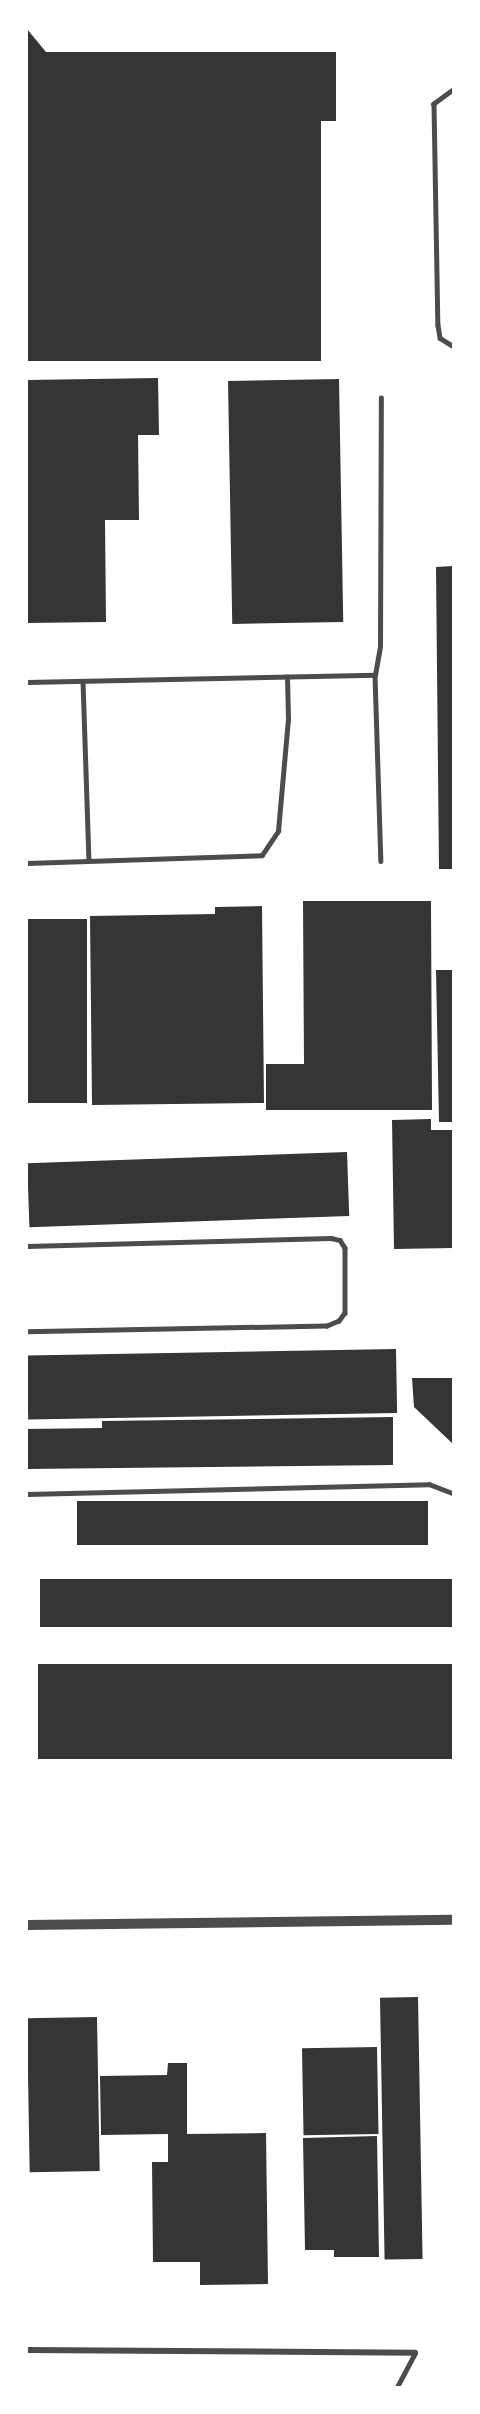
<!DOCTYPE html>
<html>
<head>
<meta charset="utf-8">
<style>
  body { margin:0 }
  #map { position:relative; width:480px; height:2414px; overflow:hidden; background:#fff; font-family:"Varela Round",sans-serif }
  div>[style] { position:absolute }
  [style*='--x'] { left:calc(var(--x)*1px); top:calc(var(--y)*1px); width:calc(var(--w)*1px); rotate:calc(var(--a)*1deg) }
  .building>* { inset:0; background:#353535; transform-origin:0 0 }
  .service>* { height:4.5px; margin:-2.25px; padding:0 2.25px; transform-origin:2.25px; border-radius:2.25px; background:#4c4c4c }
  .minor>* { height:6px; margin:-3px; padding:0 3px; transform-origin:3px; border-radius:3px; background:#4c4c4c }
  .tertiary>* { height:10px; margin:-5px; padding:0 5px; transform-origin:5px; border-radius:5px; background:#4c4c4c }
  span { translate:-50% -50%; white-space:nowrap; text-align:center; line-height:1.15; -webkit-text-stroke:6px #fff; paint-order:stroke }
  .frame { position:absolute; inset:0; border:28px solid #fff; pointer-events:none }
</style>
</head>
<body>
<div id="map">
  <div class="building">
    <i style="clip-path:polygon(27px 29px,46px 52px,336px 52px,336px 121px,321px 121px,321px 361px,27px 361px)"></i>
    <i style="clip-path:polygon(158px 378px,159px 435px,138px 435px,139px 520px,105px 520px,106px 622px,27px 623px,27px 380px)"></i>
    <i style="left:339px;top:379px;width:243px;height:111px;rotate:89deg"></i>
    <i style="clip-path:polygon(453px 566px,453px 869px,439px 869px,436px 567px)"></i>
    <i style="clip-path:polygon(303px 901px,431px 901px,432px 1110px,266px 1110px,266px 1064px,304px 1064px)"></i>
    <i style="clip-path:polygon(262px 906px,264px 1103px,92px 1105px,90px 916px,215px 914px,215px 907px)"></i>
    <i style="left:87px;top:919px;width:184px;height:60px;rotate:90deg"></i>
    <i style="clip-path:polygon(436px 970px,453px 970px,453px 1122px,439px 1122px)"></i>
    <i style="clip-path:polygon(431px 1119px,431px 1130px,453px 1130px,453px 1248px,394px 1249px,392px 1120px)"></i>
    <i style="left:347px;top:1152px;width:64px;height:320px;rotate:88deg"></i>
    <i style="left:396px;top:1349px;width:64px;height:369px;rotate:89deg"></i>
    <i style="clip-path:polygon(412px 1378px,453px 1378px,453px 1444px,414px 1407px)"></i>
    <i style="clip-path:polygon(393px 1417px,393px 1465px,27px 1469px,27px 1429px,102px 1428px,102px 1421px)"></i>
    <i style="left:428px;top:1501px;width:44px;height:351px;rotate:90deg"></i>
    <i style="left:453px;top:1579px;width:48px;height:413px;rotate:90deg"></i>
    <i style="left:453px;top:1664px;width:95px;height:415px;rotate:90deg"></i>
    <i style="left:418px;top:1997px;width:262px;height:38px;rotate:89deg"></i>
    <i style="left:97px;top:2017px;width:154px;height:70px;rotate:89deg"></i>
    <i style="left:377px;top:2047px;width:87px;height:75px;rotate:89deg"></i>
    <i style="clip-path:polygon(168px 2063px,187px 2063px,187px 2134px,266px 2133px,268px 2284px,200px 2285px,200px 2262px,153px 2262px,152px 2162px,168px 2162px,168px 2134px,101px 2135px,100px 2076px,167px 2075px)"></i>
    <i style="clip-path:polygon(377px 2136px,379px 2257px,334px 2257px,334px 2250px,305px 2250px,303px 2138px)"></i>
  </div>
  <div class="service">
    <i style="--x:453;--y:90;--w:24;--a:144"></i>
    <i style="--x:434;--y:104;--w:221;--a:89"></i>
    <i style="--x:438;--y:325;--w:13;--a:81"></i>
    <i style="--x:440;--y:338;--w:15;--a:32"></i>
    <i style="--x:375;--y:675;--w:186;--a:88.2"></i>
    <i style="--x:83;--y:681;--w:180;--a:88.1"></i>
    <i style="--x:27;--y:682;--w:348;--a:-1.2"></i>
    <i style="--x:375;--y:675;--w:29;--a:-80"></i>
    <i style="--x:380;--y:646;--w:248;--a:-89.8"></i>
    <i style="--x:27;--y:863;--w:235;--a:-1.9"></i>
    <i style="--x:262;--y:855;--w:29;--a:-56"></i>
    <i style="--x:278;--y:831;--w:111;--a:-84.9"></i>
    <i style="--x:288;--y:720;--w:43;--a:-91.3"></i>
    <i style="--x:27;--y:1246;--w:304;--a:-1.5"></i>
    <i style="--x:331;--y:1238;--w:9;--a:13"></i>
    <i style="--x:340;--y:1240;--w:9;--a:58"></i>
    <i style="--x:345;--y:1248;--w:65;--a:90"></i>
    <i style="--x:345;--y:1313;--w:10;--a:127"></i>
    <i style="--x:339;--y:1321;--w:13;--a:157"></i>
    <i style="--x:327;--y:1326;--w:300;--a:178.9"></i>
    <i style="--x:27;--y:1494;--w:402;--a:-1.4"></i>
    <i style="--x:429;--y:1484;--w:26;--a:21"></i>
    <i style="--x:397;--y:2387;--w:38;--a:-62"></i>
  </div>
  <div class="minor">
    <i style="--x:27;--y:2350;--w:388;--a:0.4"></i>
  </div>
  <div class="tertiary">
    <i style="--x:27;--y:1925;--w:426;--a:-0.7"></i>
  </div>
  <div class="frame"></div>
</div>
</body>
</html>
